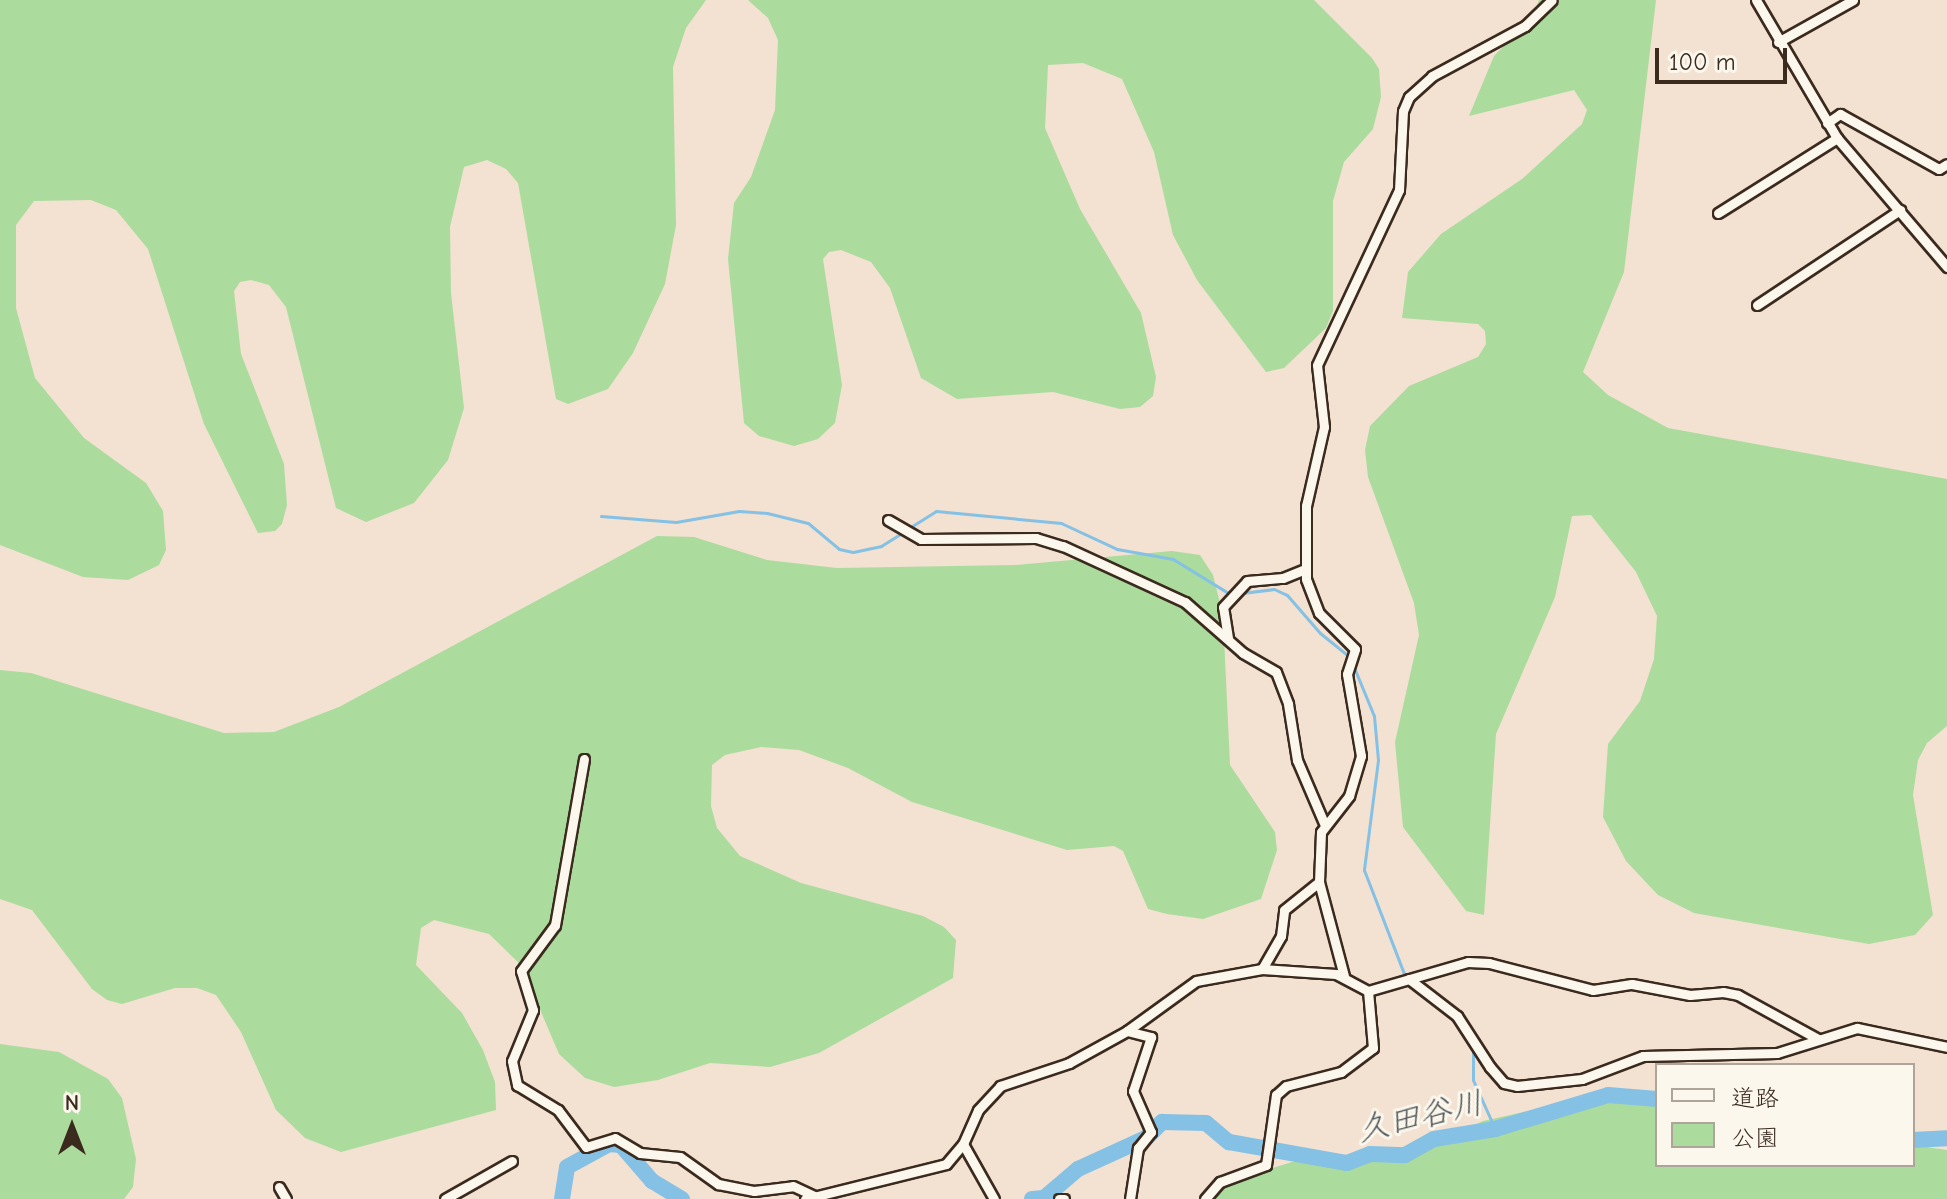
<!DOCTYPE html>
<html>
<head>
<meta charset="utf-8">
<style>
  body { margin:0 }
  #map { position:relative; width:1947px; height:1199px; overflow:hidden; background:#f3e1d1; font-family:"Comic Neue","Klee One",sans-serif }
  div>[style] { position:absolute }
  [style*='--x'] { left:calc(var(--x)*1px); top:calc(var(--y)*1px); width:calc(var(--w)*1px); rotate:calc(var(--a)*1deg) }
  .green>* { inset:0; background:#abdc9d }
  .stream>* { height:3px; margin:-1.5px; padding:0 1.5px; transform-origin:1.5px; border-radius:1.5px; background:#84c1e4 }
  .river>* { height:16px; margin:-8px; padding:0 8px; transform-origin:8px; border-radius:8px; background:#84c1e4 }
  .roads { filter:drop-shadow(2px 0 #3b2a1e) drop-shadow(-2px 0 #3b2a1e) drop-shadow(0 2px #3b2a1e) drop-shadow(0 -2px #3b2a1e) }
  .minor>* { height:9px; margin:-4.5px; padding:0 4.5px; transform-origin:4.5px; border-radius:4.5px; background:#fbf7ec }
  span { translate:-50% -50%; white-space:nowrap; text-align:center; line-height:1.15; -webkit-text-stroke:6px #fbf7ec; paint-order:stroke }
  .water-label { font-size:32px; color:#515759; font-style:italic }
  .legend { position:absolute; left:1655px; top:1063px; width:260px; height:104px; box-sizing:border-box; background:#fbf7ec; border:2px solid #aea59a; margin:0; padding:10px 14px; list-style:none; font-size:24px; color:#3b2a1e }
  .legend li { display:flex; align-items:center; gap:16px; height:40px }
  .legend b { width:40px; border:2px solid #aea59a }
  .north { position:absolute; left:32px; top:1087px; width:80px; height:80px; -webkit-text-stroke:6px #fbf7ec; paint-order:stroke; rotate:0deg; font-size:22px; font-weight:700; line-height:32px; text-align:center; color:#3b2a1e }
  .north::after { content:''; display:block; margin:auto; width:28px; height:36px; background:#3b2a1e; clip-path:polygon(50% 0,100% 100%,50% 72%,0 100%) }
  .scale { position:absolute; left:1655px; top:48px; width:132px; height:36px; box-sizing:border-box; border:4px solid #3b2a1e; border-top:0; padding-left:10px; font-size:24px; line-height:28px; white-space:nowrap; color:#3b2a1e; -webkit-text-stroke:6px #fbf7ec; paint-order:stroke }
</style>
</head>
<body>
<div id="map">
  <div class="green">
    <i style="clip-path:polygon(0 0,706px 0,686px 28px,673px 67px,676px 225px,665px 284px,633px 353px,608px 389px,568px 404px,556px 399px,518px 183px,506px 169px,487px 160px,464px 167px,450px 227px,451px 293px,464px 408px,448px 460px,414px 503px,366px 522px,336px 508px,286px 307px,269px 285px,251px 280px,240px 282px,234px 291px,241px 354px,284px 464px,287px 505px,282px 524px,275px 531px,258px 533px,204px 424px,148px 249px,116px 210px,91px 200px,34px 201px,16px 225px,16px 308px,35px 378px,84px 438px,146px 483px,163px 511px,166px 550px,159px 565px,128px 580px,83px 577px,0 545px)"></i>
    <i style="clip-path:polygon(748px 0,1314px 0,1372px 58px,1379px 69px,1381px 97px,1373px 129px,1344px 162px,1333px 201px,1333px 311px,1326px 328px,1284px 368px,1266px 372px,1197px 280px,1173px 235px,1154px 152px,1122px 79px,1083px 63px,1048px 65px,1045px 128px,1080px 209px,1141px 313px,1156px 377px,1153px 396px,1140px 407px,1120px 409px,1053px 392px,957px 399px,921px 378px,890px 288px,871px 262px,841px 250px,829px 252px,823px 259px,842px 385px,835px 423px,818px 439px,794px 446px,759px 436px,744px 423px,728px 259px,734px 203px,751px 177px,775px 110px,778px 40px,768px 18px)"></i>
    <i style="clip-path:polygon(1539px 0,1656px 0,1624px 272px,1583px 372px,1608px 395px,1668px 428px,1947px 479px,1947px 726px,1927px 743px,1918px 760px,1913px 795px,1933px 915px,1915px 935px,1869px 944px,1694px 913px,1658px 895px,1626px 861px,1603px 817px,1608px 744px,1640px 701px,1654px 659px,1657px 616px,1636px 572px,1591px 515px,1572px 516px,1555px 597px,1496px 734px,1484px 915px,1466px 911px,1403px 827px,1395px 742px,1419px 635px,1414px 603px,1368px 477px,1365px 450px,1370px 426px,1409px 386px,1478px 357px,1486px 344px,1485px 331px,1478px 324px,1402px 318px,1408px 272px,1441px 234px,1522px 179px,1582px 124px,1587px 110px,1574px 90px,1469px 116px,1494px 56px,1532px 17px)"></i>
    <i style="clip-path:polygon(657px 536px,694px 537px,767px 560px,837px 568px,1015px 565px,1172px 551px,1200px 555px,1213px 575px,1223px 615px,1230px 765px,1275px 832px,1277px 850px,1261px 899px,1203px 919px,1167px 914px,1148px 909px,1123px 851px,1114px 846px,1067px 850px,912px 802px,848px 768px,799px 750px,761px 747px,725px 755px,712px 765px,711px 806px,717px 828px,740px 856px,801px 883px,923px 916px,944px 927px,956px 940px,953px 978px,819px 1053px,770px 1067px,710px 1063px,658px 1080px,614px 1087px,585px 1078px,559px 1054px,521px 965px,489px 934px,434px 920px,421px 928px,416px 965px,462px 1013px,483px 1050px,495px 1082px,496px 1110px,341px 1152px,305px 1138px,276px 1110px,241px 1032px,216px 995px,197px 988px,175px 988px,122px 1004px,107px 1000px,92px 989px,32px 910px,0 899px,0 670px,31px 673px,224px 733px,274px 732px,339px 707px)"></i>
    <i style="clip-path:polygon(0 1044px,59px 1052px,108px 1079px,122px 1098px,136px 1159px,133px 1187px,124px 1199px,0 1199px)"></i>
    <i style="clip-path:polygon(1652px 1095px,1657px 1095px,1657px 1165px,1913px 1165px,1913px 1145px,1947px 1150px,1947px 1199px,1209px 1199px,1229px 1181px,1299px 1160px,1340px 1165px,1372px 1157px,1408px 1157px,1483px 1121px,1556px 1105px)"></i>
  </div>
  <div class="stream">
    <i style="--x:601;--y:516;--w:75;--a:4.6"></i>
    <i style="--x:676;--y:522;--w:64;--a:-9.9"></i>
    <i style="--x:739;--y:511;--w:28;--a:4"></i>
    <i style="--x:767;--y:513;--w:42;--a:13.7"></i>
    <i style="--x:808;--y:523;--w:40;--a:40"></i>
    <i style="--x:839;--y:549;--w:14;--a:12"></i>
    <i style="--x:853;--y:552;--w:29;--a:-12"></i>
    <i style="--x:881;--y:546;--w:26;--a:-32"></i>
    <i style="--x:909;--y:528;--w:32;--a:-32"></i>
    <i style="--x:936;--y:511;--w:126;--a:5.5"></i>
    <i style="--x:1061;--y:523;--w:62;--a:24.9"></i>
    <i style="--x:1117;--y:549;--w:57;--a:10.1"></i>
    <i style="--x:1173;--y:559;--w:67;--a:31.6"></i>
    <i style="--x:1242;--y:593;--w:32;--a:-7"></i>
    <i style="--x:1274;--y:589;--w:14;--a:25"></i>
    <i style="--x:1287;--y:595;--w:50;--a:49"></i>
    <i style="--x:1320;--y:633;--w:38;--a:39"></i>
    <i style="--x:1353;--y:665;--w:55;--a:67.6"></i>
    <i style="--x:1374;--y:716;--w:44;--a:84.8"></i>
    <i style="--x:1378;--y:760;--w:111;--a:97.3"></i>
    <i style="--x:1364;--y:870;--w:117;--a:68.9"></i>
    <i style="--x:1410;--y:985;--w:48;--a:38.3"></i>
    <i style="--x:1473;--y:1049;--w:31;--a:90"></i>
    <i style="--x:1473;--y:1080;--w:54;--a:65.8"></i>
  </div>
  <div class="river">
    <i style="--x:1913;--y:1140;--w:34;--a:-3"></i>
    <i style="--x:562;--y:1199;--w:32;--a:-81"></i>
    <i style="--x:567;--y:1167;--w:48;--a:-28.7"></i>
    <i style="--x:609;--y:1144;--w:12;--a:5"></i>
    <i style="--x:621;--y:1145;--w:48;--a:49.3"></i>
    <i style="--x:652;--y:1181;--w:35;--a:31"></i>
    <i style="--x:1032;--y:1199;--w:12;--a:-5"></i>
    <i style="--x:1044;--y:1198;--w:45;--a:-40.5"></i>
    <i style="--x:1078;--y:1169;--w:75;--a:-24.5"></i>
    <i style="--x:1146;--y:1138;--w:23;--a:-45"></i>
    <i style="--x:1162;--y:1122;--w:44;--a:1.3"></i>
    <i style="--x:1206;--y:1123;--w:30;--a:40"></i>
    <i style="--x:1229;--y:1142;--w:120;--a:10.1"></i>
    <i style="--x:1347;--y:1163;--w:25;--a:-21"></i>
    <i style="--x:1370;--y:1154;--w:35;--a:2"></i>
    <i style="--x:1405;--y:1155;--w:33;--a:-29"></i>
    <i style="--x:1434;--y:1139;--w:62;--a:-9.3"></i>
    <i style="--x:1495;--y:1129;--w:118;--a:-16.7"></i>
    <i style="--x:1608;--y:1095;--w:49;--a:4.7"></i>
  </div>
  <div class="roads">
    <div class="minor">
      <i style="--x:1756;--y:0;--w:160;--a:59.6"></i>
      <i style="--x:1837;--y:138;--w:170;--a:49.5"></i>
      <i style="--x:1778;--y:42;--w:86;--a:-29.2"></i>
      <i style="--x:1827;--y:123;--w:16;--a:-35"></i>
      <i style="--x:1840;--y:114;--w:113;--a:29.1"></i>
      <i style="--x:1939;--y:169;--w:9;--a:-32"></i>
      <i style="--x:1718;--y:213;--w:141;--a:-32.2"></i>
      <i style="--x:1757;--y:305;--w:172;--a:-33.6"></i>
      <i style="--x:888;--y:520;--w:38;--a:30"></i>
      <i style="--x:921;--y:539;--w:115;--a:-0.5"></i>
      <i style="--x:1036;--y:538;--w:28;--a:17"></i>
      <i style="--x:1063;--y:546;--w:134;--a:24.7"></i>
      <i style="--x:1185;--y:602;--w:77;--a:41.3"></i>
      <i style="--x:1243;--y:653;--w:38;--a:30"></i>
      <i style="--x:1276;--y:672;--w:34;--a:69"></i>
      <i style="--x:1288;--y:704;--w:57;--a:80.9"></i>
      <i style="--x:1297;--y:760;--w:69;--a:66.8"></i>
      <i style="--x:1228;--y:638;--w:31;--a:-99"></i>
      <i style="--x:1223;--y:607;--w:35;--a:-47"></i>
      <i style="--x:1247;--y:581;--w:36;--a:-5"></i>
      <i style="--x:1283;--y:578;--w:24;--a:-22"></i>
      <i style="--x:584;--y:759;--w:169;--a:99.9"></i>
      <i style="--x:555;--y:925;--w:57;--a:126.5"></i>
      <i style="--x:521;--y:971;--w:41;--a:72.9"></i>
      <i style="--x:533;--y:1010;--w:55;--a:112.4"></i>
      <i style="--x:512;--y:1061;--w:25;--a:78"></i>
      <i style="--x:517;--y:1085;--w:48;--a:31.4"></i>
      <i style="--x:558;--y:1110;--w:46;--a:52.9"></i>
      <i style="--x:586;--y:1147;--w:30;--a:-17"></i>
      <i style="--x:615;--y:1138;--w:29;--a:31"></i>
      <i style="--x:640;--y:1153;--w:40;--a:5.7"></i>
      <i style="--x:680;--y:1157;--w:47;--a:35.4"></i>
      <i style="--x:718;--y:1184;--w:37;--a:11"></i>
      <i style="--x:754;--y:1191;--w:39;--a:-7"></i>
      <i style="--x:793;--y:1186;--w:23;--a:25"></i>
      <i style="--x:1262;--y:969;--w:38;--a:-60"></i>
      <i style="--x:1281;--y:936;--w:26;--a:-83"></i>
      <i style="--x:1284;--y:910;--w:45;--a:-38.7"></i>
      <i style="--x:1344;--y:976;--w:97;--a:-104.9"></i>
      <i style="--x:1319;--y:882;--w:50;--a:-87.7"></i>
      <i style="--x:1321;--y:832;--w:46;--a:-52.1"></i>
      <i style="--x:1349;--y:796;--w:42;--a:-73.3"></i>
      <i style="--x:1361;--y:756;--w:83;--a:-99.7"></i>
      <i style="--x:1347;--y:674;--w:26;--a:-72"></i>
      <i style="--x:1355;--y:649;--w:51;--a:-135"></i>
      <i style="--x:1319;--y:613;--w:36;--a:-111"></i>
      <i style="--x:1306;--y:579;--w:73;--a:-90"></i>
      <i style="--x:1306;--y:506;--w:81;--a:-77.2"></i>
      <i style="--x:1324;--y:427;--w:62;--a:-96.4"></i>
      <i style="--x:1317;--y:365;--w:193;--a:-64.9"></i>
      <i style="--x:1399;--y:190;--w:79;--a:-87.1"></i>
      <i style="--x:1403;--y:111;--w:15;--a:-67"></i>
      <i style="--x:1409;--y:97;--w:31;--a:-42"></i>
      <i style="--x:1432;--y:76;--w:106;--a:-28.3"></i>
      <i style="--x:1525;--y:26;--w:37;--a:-44"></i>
      <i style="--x:1409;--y:979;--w:61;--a:37.6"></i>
      <i style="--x:1457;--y:1016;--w:61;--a:57.1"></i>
      <i style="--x:1490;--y:1067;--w:21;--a:49"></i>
      <i style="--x:1504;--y:1083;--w:13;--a:13"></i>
      <i style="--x:1517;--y:1086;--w:65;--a:-6.1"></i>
      <i style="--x:1582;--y:1079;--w:65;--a:-20.7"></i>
      <i style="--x:1643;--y:1056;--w:134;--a:-1.3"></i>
      <i style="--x:1777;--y:1053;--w:84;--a:-17.4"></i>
      <i style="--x:1857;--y:1028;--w:92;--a:11.9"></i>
      <i style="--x:1127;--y:1031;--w:25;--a:14"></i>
      <i style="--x:1151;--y:1037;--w:57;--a:108.4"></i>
      <i style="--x:1133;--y:1091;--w:45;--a:66.3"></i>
      <i style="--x:1151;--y:1132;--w:21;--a:129"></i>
      <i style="--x:1138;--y:1148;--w:52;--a:98.9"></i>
      <i style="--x:963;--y:1144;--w:63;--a:60.6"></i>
      <i style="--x:279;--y:1187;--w:14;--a:60"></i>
      <i style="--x:445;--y:1199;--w:77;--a:-29.6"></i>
      <i style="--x:805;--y:1199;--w:145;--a:-13.9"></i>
      <i style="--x:946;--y:1164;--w:26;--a:-50"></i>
      <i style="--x:963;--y:1144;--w:37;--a:-66"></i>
      <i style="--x:978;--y:1110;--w:33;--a:-47"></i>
      <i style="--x:1000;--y:1086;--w:73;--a:-18.4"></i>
      <i style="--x:1069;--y:1063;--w:66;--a:-28.9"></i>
      <i style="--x:1127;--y:1031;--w:85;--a:-35.9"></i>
      <i style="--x:1196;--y:981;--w:67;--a:-10.3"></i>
      <i style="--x:1262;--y:969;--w:74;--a:3.9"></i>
      <i style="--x:1336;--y:974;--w:36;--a:28"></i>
      <i style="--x:1368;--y:991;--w:104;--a:-16.2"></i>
      <i style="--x:1468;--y:962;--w:21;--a:3"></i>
      <i style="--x:1489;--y:963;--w:107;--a:14.6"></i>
      <i style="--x:1593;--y:990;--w:39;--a:-9"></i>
      <i style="--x:1632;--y:984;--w:59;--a:10.7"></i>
      <i style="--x:1690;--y:995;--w:33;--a:-5"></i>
      <i style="--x:1723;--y:992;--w:15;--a:11"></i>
      <i style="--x:1738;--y:995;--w:91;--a:28.8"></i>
      <i style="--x:1059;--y:1199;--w:5;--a:0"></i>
      <i style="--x:1205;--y:1199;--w:23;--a:-49"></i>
      <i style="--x:1220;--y:1182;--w:49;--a:-20.3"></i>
      <i style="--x:1266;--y:1165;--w:71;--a:-81.9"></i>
      <i style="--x:1276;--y:1095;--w:13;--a:-42"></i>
      <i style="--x:1286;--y:1086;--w:57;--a:-14.3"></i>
      <i style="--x:1341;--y:1072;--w:40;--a:-37"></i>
      <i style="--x:1373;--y:1048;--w:57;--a:-95"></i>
    </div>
  </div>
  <div class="water-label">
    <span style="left:1420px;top:1117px;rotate:-13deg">久田谷川</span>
  </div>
  <ul class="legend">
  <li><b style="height:10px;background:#fbf7ec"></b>道路</li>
  <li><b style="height:22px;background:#abdc9d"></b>公園</li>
  </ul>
  <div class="north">N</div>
  <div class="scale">100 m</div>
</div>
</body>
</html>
